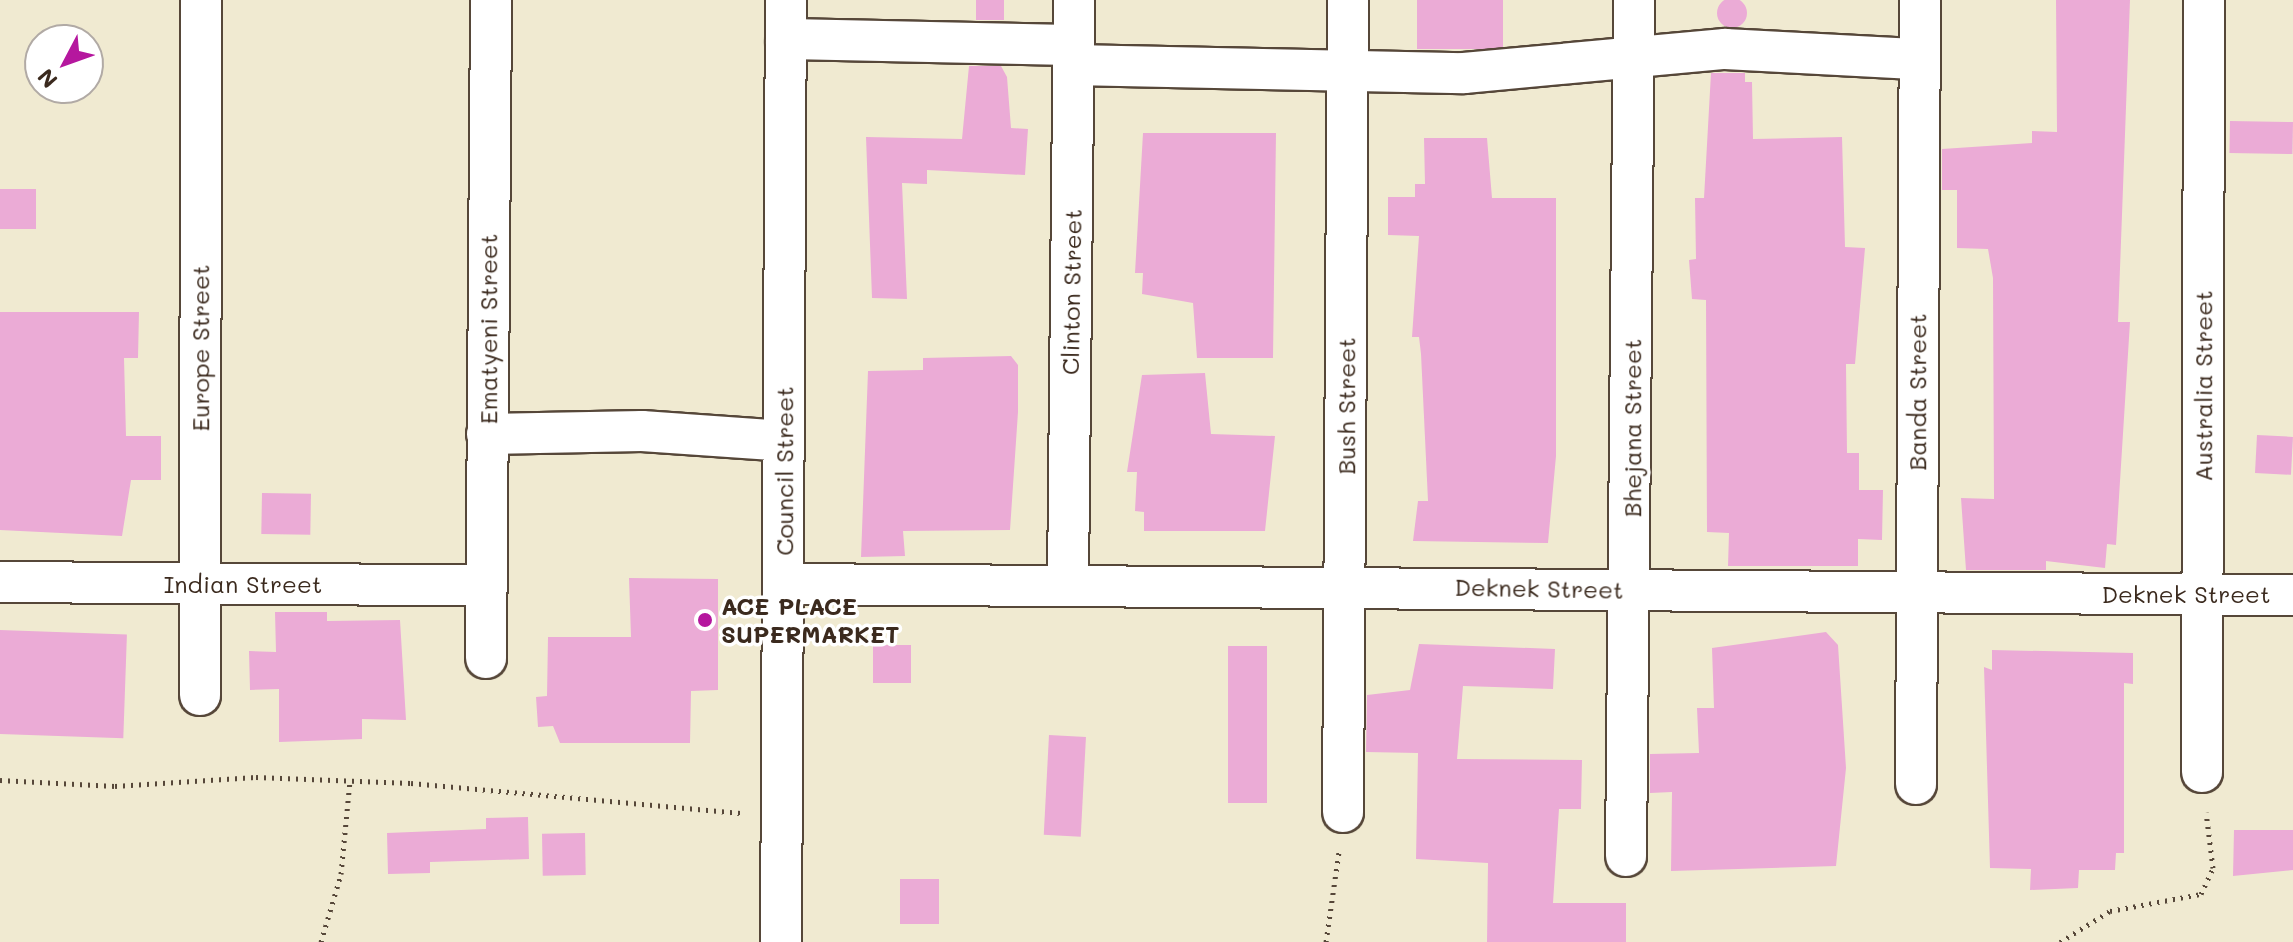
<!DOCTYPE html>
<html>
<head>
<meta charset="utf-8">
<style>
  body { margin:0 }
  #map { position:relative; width:2293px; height:942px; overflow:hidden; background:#f0ead1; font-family:Mali,sans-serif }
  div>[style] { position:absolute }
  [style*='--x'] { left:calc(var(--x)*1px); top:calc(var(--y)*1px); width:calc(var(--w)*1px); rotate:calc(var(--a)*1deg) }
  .building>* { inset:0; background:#ebabd6; transform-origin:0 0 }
  .round { border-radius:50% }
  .path>* { height:5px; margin-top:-2.5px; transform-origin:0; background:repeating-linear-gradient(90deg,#564739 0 2px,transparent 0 8px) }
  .roads { filter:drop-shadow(2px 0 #564739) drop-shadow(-2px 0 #564739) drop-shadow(0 2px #564739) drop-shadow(0 -2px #564739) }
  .minor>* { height:40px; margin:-20px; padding:0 20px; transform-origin:20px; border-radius:20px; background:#fff }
  .dots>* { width:22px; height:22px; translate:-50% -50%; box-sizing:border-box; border:4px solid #fff; border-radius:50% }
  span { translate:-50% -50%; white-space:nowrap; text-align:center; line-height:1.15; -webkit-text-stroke:7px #fff; paint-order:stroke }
  .street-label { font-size:24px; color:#3b2a1e }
  .poi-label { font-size:24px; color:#3b2a1e; font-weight:700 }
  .left { translate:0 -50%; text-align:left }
  .north { position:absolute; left:24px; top:24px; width:80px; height:80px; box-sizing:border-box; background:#fff; border:2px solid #b1aaa5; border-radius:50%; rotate:229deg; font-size:22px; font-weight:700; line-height:32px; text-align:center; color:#3b2a1e }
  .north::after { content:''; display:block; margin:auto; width:28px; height:36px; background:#b5179e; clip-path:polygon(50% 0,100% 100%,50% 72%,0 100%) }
</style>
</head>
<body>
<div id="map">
  <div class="building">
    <i class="round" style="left:1717px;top:-2px;width:30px;height:30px"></i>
    <i style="left:976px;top:0;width:28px;height:20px"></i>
    <i style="left:1417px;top:0;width:86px;height:49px"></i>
    <i style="clip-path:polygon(2056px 0,2130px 0,2118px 322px,2130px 322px,2116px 545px,2107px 544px,2105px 568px,2046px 561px,2046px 570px,1966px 570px,1961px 498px,1994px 499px,1993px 278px,1988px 249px,1957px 248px,1957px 190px,1942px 190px,1942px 149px,2032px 143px,2032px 131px,2057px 132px)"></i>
    <i style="clip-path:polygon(969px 66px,1001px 66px,1007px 77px,1011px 128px,1028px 129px,1025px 175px,927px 170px,927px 184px,902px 183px,907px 299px,872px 298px,866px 137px,962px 139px)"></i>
    <i style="clip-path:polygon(1711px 73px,1745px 73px,1745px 82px,1752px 82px,1753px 139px,1842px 137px,1845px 247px,1865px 248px,1855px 364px,1846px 364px,1847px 453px,1859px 453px,1859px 490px,1883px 490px,1882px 540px,1858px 539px,1858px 566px,1728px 566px,1729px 533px,1707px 532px,1706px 300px,1692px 299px,1689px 260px,1696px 259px,1695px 198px,1704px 198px)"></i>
    <i style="left:2230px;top:121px;width:63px;height:32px;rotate:1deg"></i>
    <i style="clip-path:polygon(1143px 133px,1276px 133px,1273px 358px,1197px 358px,1193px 303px,1142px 294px,1143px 273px,1135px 273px)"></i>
    <i style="clip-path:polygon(1424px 138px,1487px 138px,1492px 198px,1556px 198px,1556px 456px,1548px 543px,1413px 541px,1418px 501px,1428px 501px,1421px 354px,1419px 337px,1412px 337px,1419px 236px,1388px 235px,1388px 197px,1415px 197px,1415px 184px,1425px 184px)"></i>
    <i style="left:0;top:189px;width:36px;height:40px"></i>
    <i style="clip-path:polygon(0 312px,139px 312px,138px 358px,124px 358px,126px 436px,161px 436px,161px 480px,131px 480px,122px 536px,0 530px)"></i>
    <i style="clip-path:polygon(1011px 356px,1018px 365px,1018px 412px,1010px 530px,903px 531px,905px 556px,861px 557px,868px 371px,923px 370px,923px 358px)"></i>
    <i style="clip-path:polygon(1205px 373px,1211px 434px,1275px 436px,1265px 531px,1144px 531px,1144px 512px,1135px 511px,1137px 472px,1127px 472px,1142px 375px)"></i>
    <i style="left:2257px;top:435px;width:36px;height:38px;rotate:3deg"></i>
    <i style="left:262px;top:493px;width:49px;height:41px;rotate:1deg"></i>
    <i style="clip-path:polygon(629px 578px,718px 579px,718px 690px,691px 691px,690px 743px,560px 743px,553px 726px,538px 727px,536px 697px,547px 696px,548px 637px,631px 637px)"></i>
    <i style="clip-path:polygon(275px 612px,327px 612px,327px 621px,400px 620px,406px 720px,362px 719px,362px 739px,279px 742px,279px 689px,250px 690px,249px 651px,276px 652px)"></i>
    <i style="left:0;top:630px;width:127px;height:104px;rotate:2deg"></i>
    <i style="clip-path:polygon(1826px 632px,1838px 645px,1846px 768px,1836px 866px,1671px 871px,1672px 792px,1650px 793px,1650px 754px,1699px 753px,1697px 708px,1714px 708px,1712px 648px)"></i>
    <i style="clip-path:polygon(1419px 644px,1555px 649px,1553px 689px,1463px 686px,1457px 759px,1582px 760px,1581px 809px,1559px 809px,1553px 903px,1626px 903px,1626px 942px,1487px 942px,1488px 863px,1416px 859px,1418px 753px,1366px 752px,1367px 695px,1410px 690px)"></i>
    <i style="left:873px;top:645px;width:38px;height:38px"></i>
    <i style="left:1228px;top:646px;width:39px;height:157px"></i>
    <i style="clip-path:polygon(1992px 650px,2133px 653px,2133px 684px,2124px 683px,2124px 853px,2116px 853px,2115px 870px,2079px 870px,2078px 888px,2030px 890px,2031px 869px,1990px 868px,1984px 667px,1992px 670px)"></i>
    <i style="left:1049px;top:735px;width:37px;height:100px;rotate:3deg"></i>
    <i style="clip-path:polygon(528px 817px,529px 859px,430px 862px,430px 873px,388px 874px,387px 833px,486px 829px,486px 818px)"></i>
    <i style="clip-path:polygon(2234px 830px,2293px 830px,2293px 870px,2233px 876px)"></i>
    <i style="left:585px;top:833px;width:42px;height:43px;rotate:89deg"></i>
    <i style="left:900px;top:879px;width:39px;height:45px"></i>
  </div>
  <div class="path">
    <i style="--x:0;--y:780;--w:115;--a:3"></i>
    <i style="--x:115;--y:786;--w:141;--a:-3.7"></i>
    <i style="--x:256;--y:777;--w:155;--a:2.2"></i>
    <i style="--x:411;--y:783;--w:331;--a:5.2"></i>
    <i style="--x:321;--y:942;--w:71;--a:-73.6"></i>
    <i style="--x:341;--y:874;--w:93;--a:-84.5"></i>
    <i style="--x:1326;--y:942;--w:91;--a:-81.8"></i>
    <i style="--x:2060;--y:942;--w:59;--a:-31.8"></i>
    <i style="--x:2110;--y:911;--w:93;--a:-10.6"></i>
    <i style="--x:2201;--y:894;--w:29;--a:-65"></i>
    <i style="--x:2213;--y:868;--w:56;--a:-97.1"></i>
  </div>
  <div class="roads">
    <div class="minor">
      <i style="--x:786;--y:39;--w:287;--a:1.2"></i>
      <i style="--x:1073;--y:65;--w:391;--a:1.2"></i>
      <i style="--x:1464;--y:73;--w:262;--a:-5.3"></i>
      <i style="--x:1725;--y:49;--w:194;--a:3"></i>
      <i style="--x:487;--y:434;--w:155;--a:-1.1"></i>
      <i style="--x:642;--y:431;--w:142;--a:4"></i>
      <i style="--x:0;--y:582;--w:486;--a:0.4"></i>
      <i style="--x:1068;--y:583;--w:583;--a:-89.41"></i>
      <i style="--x:784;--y:584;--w:1509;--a:0.42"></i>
      <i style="--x:486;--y:658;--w:658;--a:-89.56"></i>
      <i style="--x:200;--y:695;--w:695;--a:-89.92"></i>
      <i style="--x:2202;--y:772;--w:772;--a:-89.85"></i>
      <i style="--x:1916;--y:784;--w:784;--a:-89.71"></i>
      <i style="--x:1343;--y:812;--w:812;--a:-89.65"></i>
      <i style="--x:1626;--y:856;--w:856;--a:-89.46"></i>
      <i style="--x:781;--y:942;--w:942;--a:-89.7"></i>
    </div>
  </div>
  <div class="dots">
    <i style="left:705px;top:620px;background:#b5179e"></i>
  </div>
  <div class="street-label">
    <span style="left:1071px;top:292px;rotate:-89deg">Clinton Street</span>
    <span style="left:488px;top:329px;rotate:-90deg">Ematyeni Street</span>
    <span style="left:200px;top:348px;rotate:-90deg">Europe Street</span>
    <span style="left:2203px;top:386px;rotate:-90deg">Australia Street</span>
    <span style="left:1917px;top:392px;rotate:-90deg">Banda Street</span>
    <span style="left:1346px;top:406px;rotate:-90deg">Bush Street</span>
    <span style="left:1632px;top:428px;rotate:-90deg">Bhejana Street</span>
    <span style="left:784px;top:471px;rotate:-90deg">Council Street</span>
    <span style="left:243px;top:584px">Indian Street</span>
    <span style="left:1539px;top:588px;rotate:1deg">Deknek Street</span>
    <span style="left:2186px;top:594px">Deknek Street</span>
  </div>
  <div class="poi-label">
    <span class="left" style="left:721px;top:620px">ACE PLACE<br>SUPERMARKET</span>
  </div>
  <div class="north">N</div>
</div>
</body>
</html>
